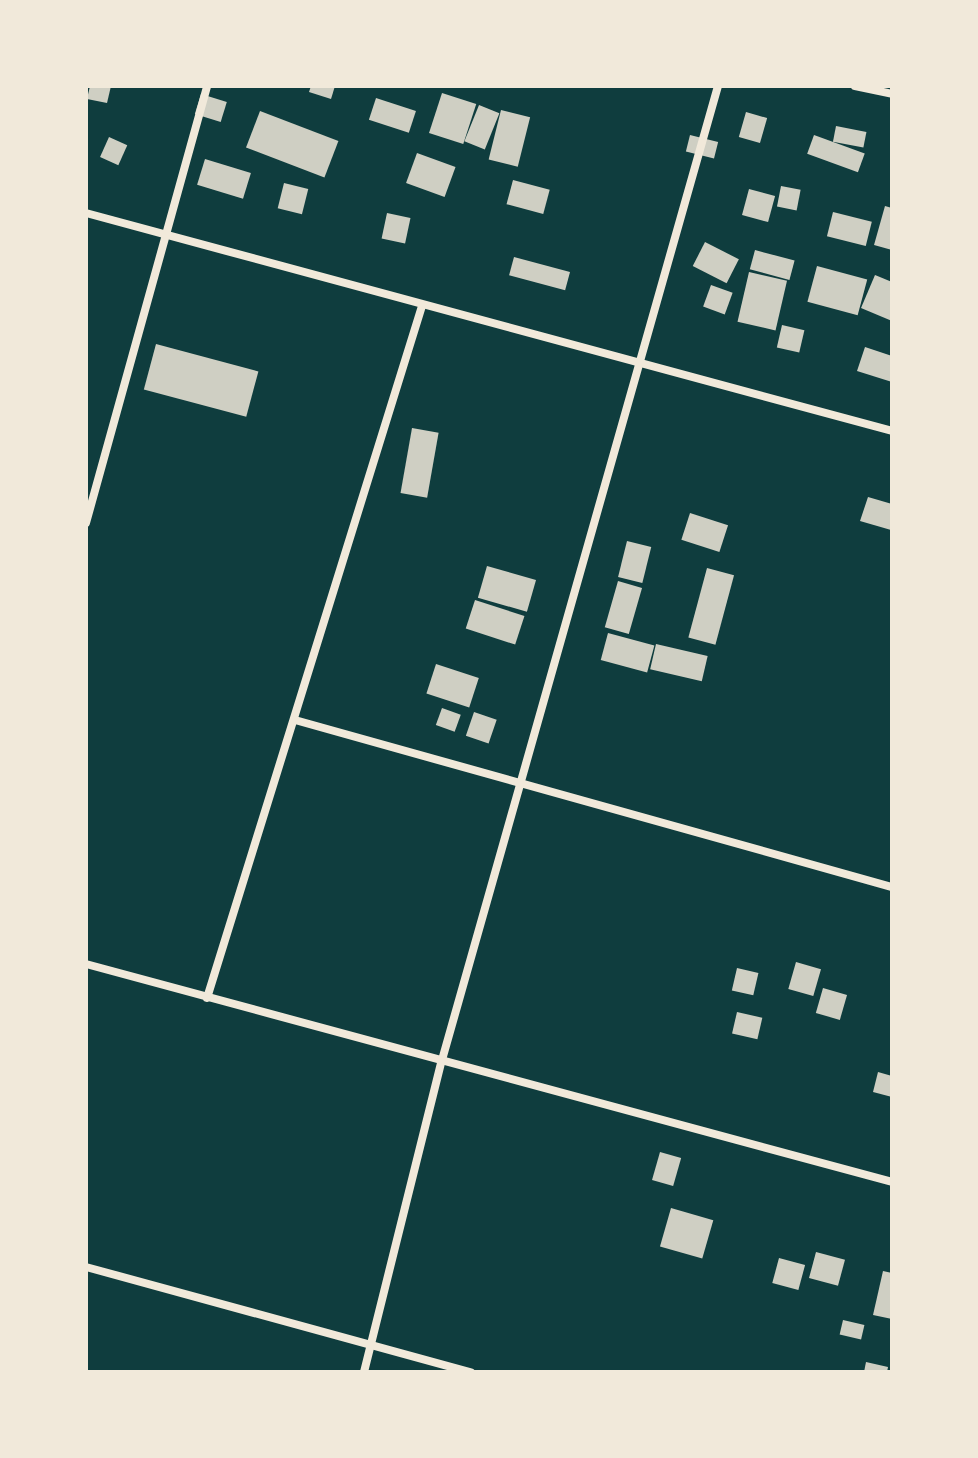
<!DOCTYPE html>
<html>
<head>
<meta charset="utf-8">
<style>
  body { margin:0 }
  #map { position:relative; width:978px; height:1458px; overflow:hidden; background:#0f3d3e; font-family:"Golos Text",sans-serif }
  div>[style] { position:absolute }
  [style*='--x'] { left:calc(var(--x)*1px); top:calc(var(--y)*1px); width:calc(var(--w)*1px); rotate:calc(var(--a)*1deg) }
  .building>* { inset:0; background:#cfcfc3; transform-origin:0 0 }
  .minor>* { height:8px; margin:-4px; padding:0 4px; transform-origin:4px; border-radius:4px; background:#f1e9da }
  span { translate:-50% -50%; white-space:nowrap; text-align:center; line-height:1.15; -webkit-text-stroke:6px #f1e9da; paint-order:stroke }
  .frame { position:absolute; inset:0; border:88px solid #f1e9da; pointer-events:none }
</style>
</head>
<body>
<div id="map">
  <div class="building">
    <i style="clip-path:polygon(90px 86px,111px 86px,107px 103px,87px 99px)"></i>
    <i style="clip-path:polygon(311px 86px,335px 86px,331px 99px,309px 92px)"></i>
    <i style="left:442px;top:93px;width:36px;height:42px;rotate:18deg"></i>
    <i style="left:201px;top:94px;width:27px;height:21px;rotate:17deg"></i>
    <i style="left:376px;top:98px;width:42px;height:23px;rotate:18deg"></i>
    <i style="left:479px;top:105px;width:22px;height:39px;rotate:22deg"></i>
    <i style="left:501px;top:110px;width:30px;height:51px;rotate:14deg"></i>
    <i style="left:260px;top:111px;width:84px;height:39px;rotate:21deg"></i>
    <i style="left:746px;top:112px;width:22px;height:26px;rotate:16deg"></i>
    <i style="left:836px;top:126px;width:31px;height:16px;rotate:11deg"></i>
    <i style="left:690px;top:135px;width:29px;height:17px;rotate:14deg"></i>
    <i style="left:814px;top:135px;width:54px;height:20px;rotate:20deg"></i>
    <i style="left:109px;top:137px;width:20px;height:22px;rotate:24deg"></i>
    <i style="left:417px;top:153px;width:41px;height:32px;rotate:20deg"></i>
    <i style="left:205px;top:159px;width:48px;height:27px;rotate:17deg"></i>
    <i style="left:513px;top:180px;width:38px;height:25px;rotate:15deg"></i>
    <i style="left:284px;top:183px;width:25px;height:26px;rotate:14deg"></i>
    <i style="left:781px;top:186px;width:20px;height:21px;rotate:11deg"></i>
    <i style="left:749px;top:189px;width:27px;height:27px;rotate:15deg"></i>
    <i style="clip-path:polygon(885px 206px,892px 208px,892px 250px,874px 245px)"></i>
    <i style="left:833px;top:212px;width:40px;height:25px;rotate:14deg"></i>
    <i style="left:387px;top:213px;width:24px;height:26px;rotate:12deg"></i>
    <i style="left:705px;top:242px;width:38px;height:27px;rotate:27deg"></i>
    <i style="left:755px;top:250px;width:41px;height:20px;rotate:15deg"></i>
    <i style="left:514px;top:257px;width:58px;height:19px;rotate:15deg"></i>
    <i style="left:817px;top:266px;width:52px;height:37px;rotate:15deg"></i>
    <i style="left:749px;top:272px;width:39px;height:51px;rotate:13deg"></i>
    <i style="clip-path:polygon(875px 275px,892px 282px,892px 321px,861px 308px)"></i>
    <i style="left:711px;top:285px;width:23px;height:23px;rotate:20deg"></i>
    <i style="left:782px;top:325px;width:23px;height:23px;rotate:13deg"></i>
    <i style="left:156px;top:344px;width:106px;height:47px;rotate:15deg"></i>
    <i style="clip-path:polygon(865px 347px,892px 356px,892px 382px,857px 371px)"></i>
    <i style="left:412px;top:428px;width:27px;height:66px;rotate:10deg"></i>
    <i style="clip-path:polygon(868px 497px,892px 504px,891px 530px,860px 521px)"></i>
    <i style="left:690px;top:513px;width:40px;height:28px;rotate:18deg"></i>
    <i style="left:627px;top:541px;width:25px;height:37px;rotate:14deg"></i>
    <i style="left:487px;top:566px;width:51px;height:33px;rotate:16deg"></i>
    <i style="left:707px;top:568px;width:28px;height:72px;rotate:15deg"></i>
    <i style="left:618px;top:581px;width:25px;height:48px;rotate:16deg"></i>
    <i style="left:475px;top:600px;width:52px;height:30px;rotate:18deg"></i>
    <i style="left:608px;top:633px;width:48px;height:28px;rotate:15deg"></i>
    <i style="left:656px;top:644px;width:53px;height:26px;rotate:13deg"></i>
    <i style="left:436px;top:664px;width:45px;height:31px;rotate:18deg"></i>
    <i style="left:442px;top:708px;width:20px;height:18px;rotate:20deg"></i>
    <i style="left:474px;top:712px;width:24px;height:25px;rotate:19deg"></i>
    <i style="left:796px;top:962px;width:26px;height:28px;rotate:16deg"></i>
    <i style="left:737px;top:968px;width:22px;height:23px;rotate:13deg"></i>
    <i style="left:823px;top:988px;width:25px;height:26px;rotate:16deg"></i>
    <i style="left:737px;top:1012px;width:26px;height:22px;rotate:13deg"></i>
    <i style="clip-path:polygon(878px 1072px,892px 1076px,892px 1097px,873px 1092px)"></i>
    <i style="left:660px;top:1152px;width:22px;height:29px;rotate:16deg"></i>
    <i style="left:671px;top:1208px;width:44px;height:40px;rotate:16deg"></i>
    <i style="left:816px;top:1252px;width:30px;height:27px;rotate:15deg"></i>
    <i style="left:779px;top:1258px;width:27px;height:26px;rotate:15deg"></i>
    <i style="clip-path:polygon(883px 1271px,892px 1273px,892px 1319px,873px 1315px)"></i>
    <i style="left:843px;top:1320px;width:22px;height:15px;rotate:13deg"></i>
    <i style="clip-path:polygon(866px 1362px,888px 1367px,887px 1372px,864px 1372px)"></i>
  </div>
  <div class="minor">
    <i style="--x:855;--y:86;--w:38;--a:12"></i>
    <i style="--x:86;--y:213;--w:835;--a:15.13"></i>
    <i style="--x:86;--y:523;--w:453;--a:-74.5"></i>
    <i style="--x:295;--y:720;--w:620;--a:15.63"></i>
    <i style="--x:86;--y:964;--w:835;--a:15.13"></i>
    <i style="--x:207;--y:998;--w:725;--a:-72.74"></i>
    <i style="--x:86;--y:1267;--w:399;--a:15.3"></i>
    <i style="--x:364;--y:1372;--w:322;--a:-76"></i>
    <i style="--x:442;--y:1060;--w:1012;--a:-74.18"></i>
  </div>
  <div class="frame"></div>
</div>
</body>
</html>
